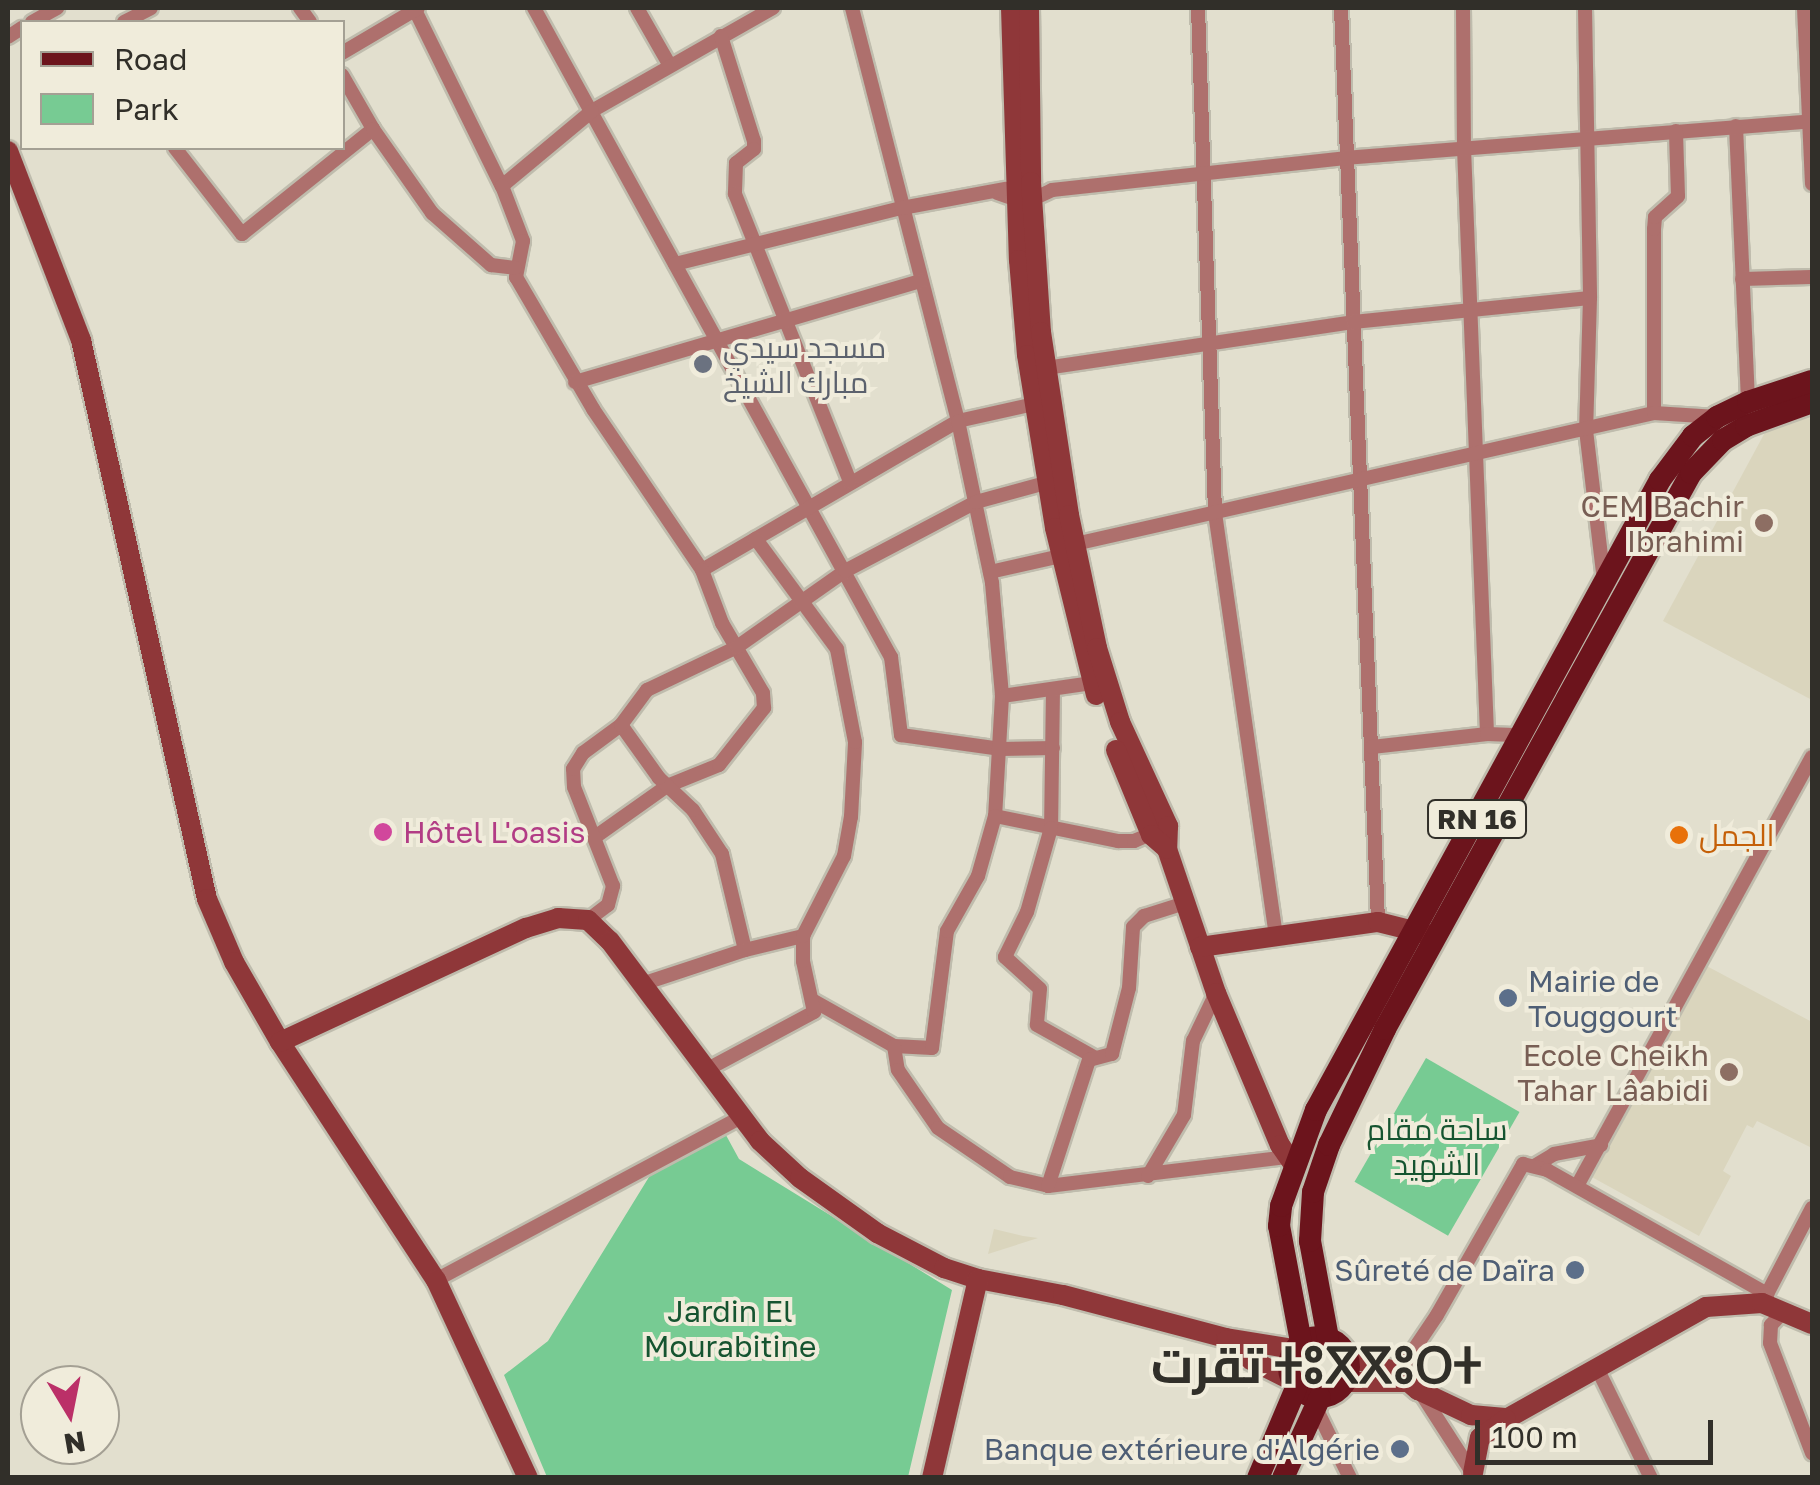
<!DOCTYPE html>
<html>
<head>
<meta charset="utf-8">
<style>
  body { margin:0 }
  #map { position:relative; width:1820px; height:1485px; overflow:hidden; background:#e2dfce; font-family:"Golos Text",Cairo,"Noto Sans Tifinagh",sans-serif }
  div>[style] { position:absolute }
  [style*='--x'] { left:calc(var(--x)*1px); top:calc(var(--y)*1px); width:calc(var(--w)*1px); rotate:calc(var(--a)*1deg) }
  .built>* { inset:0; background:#dad5bd }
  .green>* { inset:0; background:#77cb93; transform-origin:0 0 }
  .roads { filter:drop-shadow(2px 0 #bfbcad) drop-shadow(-2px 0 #bfbcad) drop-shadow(0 2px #bfbcad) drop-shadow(0 -2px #bfbcad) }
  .street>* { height:14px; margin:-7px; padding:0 7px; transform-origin:7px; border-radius:7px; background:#ae706d }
  .secondary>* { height:20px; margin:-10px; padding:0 10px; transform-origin:10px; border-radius:10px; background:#8f3739 }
  .primary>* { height:22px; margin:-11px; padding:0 11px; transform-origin:11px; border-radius:11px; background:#6c141c }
  .primary>.ring { margin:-11px; padding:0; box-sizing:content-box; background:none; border:22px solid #6c141c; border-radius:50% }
  .dots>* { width:28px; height:28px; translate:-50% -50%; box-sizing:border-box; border:5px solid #f0ecdb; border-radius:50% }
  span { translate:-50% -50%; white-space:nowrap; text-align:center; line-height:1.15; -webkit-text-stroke:8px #f0ecdb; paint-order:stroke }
  .shield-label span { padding:2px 8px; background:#f0ecdb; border:2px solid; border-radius:8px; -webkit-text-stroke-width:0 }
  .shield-label { font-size:28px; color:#312f29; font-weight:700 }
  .worship-label { font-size:30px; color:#5b616d }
  .left { translate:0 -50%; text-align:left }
  .education-label { font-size:30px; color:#785e54 }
  .right { translate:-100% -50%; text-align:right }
  .hotel-label { font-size:30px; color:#b23c85 }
  .food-label { font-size:30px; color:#c56008 }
  .service-label { font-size:30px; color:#4e5e75 }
  .park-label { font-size:30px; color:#155430 }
  .town-label { font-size:50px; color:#312f29; font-weight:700 }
  .frame { position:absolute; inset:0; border:10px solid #312f29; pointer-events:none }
  .legend { position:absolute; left:20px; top:20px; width:325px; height:130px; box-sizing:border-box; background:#f0ecdb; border:2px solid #a4a094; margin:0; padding:12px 18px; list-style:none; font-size:30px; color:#312f29 }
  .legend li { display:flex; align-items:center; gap:20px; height:50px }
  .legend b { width:50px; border:2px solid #a4a094 }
  .north { position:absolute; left:20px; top:1365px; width:100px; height:100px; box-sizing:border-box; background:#f0ecdb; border:2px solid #a4a094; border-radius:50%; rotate:170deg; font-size:28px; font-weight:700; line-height:40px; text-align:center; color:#312f29 }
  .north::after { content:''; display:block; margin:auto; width:35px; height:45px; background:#bb3068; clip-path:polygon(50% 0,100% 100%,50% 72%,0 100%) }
  .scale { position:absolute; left:1475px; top:1420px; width:238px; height:45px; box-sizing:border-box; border:5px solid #312f29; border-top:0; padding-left:12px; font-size:30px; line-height:35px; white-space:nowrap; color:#312f29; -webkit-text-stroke:8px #f0ecdb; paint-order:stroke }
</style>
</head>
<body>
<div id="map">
  <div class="built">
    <i style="clip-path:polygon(1812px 411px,1812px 700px,1663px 621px,1769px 425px)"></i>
    <i style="clip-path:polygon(1701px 963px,1812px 1022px,1812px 1148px,1757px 1121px,1753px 1128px,1747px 1125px,1723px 1171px,1731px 1176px,1699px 1236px,1590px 1176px)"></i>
    <i style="clip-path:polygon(994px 1229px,1023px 1236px,1038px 1238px,988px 1254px)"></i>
  </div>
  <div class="green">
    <i style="left:1426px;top:1058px;width:108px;height:143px;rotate:30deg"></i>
    <i style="clip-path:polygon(721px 1126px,739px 1159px,952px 1290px,908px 1477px,547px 1477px,504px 1375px,548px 1341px,657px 1164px)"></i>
  </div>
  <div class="roads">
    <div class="street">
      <i style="--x:300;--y:8;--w:17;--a:54"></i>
      <i style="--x:414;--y:8;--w:199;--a:63.8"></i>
      <i style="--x:534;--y:8;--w:741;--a:61.19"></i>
      <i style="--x:891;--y:657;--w:79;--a:82.7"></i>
      <i style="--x:901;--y:735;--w:101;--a:8"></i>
      <i style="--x:1001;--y:749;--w:52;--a:-1.1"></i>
      <i style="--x:637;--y:8;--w:64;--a:60.3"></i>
      <i style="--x:773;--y:8;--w:208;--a:150.4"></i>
      <i style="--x:592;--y:111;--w:117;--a:140.2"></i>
      <i style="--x:502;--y:186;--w:59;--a:69.1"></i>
      <i style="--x:523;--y:241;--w:37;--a:101"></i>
      <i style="--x:516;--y:277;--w:153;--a:59.7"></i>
      <i style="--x:593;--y:409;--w:194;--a:55.9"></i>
      <i style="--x:702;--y:570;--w:296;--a:-30.2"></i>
      <i style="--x:958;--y:421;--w:78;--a:-12.6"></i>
      <i style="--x:852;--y:8;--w:426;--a:75.6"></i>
      <i style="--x:958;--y:421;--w:166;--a:78.1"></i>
      <i style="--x:992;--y:583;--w:113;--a:84.9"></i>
      <i style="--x:1002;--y:696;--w:120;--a:93.3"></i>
      <i style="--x:995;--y:816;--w:126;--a:11.5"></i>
      <i style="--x:1118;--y:841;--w:16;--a:0"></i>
      <i style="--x:1134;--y:841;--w:26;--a:-23"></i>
      <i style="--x:1198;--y:8;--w:505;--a:88.07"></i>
      <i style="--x:1215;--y:513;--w:425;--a:81.8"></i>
      <i style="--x:1341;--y:8;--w:915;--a:87.68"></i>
      <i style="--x:1463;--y:8;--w:140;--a:89.6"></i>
      <i style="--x:1464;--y:148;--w:586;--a:87.75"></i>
      <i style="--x:1585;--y:8;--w:290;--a:89"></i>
      <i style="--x:1590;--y:298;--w:132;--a:91.7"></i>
      <i style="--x:1586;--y:430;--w:152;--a:83.2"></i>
      <i style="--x:1804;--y:8;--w:176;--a:87.4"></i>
      <i style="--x:32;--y:22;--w:29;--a:-29"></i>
      <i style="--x:124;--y:22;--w:30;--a:-27"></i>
      <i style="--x:721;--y:36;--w:110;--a:72.6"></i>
      <i style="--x:754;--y:141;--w:8;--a:90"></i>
      <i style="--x:754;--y:149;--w:23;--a:142"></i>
      <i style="--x:736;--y:163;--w:31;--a:92"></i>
      <i style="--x:735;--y:194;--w:310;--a:68.2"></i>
      <i style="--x:8;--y:37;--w:17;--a:-33"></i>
      <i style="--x:342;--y:53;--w:88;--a:-30.6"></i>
      <i style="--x:342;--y:75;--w:62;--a:60.1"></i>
      <i style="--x:1736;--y:126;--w:276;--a:87.5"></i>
      <i style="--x:175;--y:148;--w:109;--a:52.1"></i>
      <i style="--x:242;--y:234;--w:168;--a:-38.7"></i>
      <i style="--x:373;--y:129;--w:103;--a:54.9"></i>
      <i style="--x:432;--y:213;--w:79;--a:41.4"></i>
      <i style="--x:491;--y:265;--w:24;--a:7"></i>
      <i style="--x:997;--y:193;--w:21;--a:19"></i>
      <i style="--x:1017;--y:200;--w:16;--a:-4"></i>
      <i style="--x:1033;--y:199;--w:21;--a:-25"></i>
      <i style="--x:1052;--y:190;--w:295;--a:-6.2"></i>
      <i style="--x:1345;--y:158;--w:468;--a:-4.5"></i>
      <i style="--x:675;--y:264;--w:234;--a:-13.9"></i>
      <i style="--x:902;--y:208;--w:105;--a:-10.5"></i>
      <i style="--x:1742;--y:279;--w:70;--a:-1.6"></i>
      <i style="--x:1046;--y:368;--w:310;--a:-8.5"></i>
      <i style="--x:1353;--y:322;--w:238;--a:-5.8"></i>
      <i style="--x:575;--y:382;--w:360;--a:-16.3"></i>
      <i style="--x:1654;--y:413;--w:184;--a:-90"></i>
      <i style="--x:1654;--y:229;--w:12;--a:-85"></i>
      <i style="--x:1655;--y:217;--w:31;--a:-42"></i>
      <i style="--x:1678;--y:196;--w:65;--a:-91.8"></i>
      <i style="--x:1075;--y:544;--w:594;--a:-12.75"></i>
      <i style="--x:1654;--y:413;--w:63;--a:3.6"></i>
      <i style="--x:990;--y:572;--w:73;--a:-12.7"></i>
      <i style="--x:1053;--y:689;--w:139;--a:90.8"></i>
      <i style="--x:1051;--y:828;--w:87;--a:105.9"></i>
      <i style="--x:1027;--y:912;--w:50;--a:116.1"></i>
      <i style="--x:1005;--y:957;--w:47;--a:42.4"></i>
      <i style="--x:1040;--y:989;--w:36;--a:95"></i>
      <i style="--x:1037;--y:1025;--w:65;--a:29.3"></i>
      <i style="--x:1002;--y:696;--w:91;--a:-8.2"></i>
      <i style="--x:1372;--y:747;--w:116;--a:-6.4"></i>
      <i style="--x:1487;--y:734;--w:34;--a:2"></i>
      <i style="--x:595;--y:837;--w:88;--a:-35.3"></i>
      <i style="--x:667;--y:786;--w:56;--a:-22"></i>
      <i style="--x:719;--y:765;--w:73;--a:-51.7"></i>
      <i style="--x:764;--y:708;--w:15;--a:-94"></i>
      <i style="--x:763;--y:693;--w:81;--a:-120.4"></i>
      <i style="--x:722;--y:623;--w:57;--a:-110.7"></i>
      <i style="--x:588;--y:920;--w:25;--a:-37"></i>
      <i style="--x:608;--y:905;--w:20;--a:-75"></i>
      <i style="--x:613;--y:886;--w:106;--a:-111.5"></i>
      <i style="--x:574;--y:787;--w:18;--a:-93"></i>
      <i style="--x:573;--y:769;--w:19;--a:-58"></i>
      <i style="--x:583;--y:753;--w:47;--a:-36.4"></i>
      <i style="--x:745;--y:950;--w:99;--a:-103.5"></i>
      <i style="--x:722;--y:854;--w:53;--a:-123.4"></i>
      <i style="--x:693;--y:810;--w:47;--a:-136.7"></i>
      <i style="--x:659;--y:778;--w:65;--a:-125.6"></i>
      <i style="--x:621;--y:725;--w:44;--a:-53.4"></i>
      <i style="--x:647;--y:690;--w:100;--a:-25.5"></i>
      <i style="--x:737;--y:647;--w:132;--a:-35.1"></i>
      <i style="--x:845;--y:571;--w:148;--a:-27.8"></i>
      <i style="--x:976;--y:502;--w:73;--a:-15.2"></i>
      <i style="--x:642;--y:984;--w:108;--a:-18.3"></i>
      <i style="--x:745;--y:950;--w:60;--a:-13.6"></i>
      <i style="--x:814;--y:1001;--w:92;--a:29.4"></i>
      <i style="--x:894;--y:1046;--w:38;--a:3"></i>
      <i style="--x:932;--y:1048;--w:118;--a:-82.7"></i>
      <i style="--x:947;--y:931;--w:63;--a:-60.6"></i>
      <i style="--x:978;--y:876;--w:62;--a:-74.2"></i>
      <i style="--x:894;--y:1046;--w:24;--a:81"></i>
      <i style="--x:898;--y:1070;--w:70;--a:55.4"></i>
      <i style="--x:938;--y:1128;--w:87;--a:34.2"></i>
      <i style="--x:1010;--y:1177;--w:39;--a:13"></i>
      <i style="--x:1048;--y:1186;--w:240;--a:-6.9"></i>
      <i style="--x:706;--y:1070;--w:123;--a:-28.2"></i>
      <i style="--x:814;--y:1012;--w:52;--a:-102.2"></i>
      <i style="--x:803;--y:961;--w:25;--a:-90"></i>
      <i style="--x:803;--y:936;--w:90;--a:-62.9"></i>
      <i style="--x:844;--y:856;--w:40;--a:-80"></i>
      <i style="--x:851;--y:817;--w:75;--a:-86.9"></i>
      <i style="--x:855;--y:742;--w:95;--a:-101"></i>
      <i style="--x:837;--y:649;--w:137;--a:-126.4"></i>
      <i style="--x:1536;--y:1165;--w:21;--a:-31"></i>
      <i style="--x:1554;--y:1154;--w:48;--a:-10.8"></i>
      <i style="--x:1148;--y:1176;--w:71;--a:-59.5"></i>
      <i style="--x:1184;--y:1115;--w:75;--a:-83.1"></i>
      <i style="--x:1193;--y:1041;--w:53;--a:-64.4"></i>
      <i style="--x:1048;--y:1186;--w:133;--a:-72"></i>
      <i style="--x:1089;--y:1060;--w:24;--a:-15"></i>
      <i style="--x:1112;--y:1054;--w:68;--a:-75.6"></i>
      <i style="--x:1129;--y:988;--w:61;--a:-86.2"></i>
      <i style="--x:1133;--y:927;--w:16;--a:-45"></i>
      <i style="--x:1144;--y:916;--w:43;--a:-17.6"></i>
      <i style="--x:1577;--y:1186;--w:489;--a:-61.3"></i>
      <i style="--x:436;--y:1280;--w:346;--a:-28.1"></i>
      <i style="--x:1767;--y:1294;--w:97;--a:-62.4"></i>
      <i style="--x:1785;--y:1310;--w:21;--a:133"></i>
      <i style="--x:1771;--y:1325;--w:18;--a:93"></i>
      <i style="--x:1770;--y:1343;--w:118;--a:69.1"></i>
      <i style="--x:1597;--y:1368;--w:123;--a:63.9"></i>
      <i style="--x:1394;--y:1379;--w:77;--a:-56.1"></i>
      <i style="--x:1437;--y:1315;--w:174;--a:-60.3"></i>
      <i style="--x:1523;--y:1164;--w:25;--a:14"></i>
      <i style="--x:1547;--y:1170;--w:253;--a:29.4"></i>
      <i style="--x:1767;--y:1294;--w:10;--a:119"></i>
      <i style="--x:1419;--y:1390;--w:103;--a:57.2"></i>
      <i style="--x:1316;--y:1408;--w:78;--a:64.1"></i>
    </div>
    <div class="secondary">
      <i style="--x:1011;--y:8;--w:252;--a:88.2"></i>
      <i style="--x:1019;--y:260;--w:95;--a:85.2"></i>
      <i style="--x:1027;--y:355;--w:175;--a:80.8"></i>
      <i style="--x:1055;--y:528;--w:172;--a:76.2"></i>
      <i style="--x:1029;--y:8;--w:174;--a:89.3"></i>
      <i style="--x:1031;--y:182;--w:150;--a:86.2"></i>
      <i style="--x:1041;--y:332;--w:185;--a:81.3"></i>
      <i style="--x:1069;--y:515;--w:136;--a:78.1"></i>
      <i style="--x:1097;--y:648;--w:77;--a:72.7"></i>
      <i style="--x:1120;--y:722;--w:115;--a:65.2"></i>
      <i style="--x:1168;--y:826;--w:23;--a:92"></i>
      <i style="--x:1167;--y:849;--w:152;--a:71.2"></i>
      <i style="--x:1216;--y:993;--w:165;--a:67.2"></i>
      <i style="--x:1280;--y:1145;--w:24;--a:55"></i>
      <i style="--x:8;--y:151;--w:203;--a:68.9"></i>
      <i style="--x:81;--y:340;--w:573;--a:77.3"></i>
      <i style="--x:207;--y:899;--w:69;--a:66.8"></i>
      <i style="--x:234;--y:962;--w:92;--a:60.1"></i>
      <i style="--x:280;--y:1042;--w:285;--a:56.8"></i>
      <i style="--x:436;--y:1280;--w:218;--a:65.1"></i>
      <i style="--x:1116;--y:750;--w:92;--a:67.6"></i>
      <i style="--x:1151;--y:835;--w:21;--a:41"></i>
      <i style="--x:1200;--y:947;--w:180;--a:-8"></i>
      <i style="--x:1378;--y:922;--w:49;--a:14"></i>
      <i style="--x:280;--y:1042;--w:271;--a:-24.9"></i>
      <i style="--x:526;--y:928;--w:34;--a:-17"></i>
      <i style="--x:558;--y:918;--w:30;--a:4"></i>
      <i style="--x:588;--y:920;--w:30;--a:44"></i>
      <i style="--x:610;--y:941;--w:250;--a:53.1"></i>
      <i style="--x:760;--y:1141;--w:54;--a:42.8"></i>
      <i style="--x:800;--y:1178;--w:95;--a:35.5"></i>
      <i style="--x:877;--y:1233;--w:76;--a:27.6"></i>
      <i style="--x:944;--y:1268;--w:36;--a:18"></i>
      <i style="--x:978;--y:1279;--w:86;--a:10.7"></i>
      <i style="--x:1063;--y:1295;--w:169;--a:14.8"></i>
      <i style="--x:1226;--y:1338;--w:69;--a:9.2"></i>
      <i style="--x:1227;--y:1340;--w:27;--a:42"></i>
      <i style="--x:1247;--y:1358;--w:49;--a:26.6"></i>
      <i style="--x:1348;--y:1357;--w:51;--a:17"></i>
      <i style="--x:1397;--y:1372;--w:28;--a:41"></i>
      <i style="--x:1418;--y:1390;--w:59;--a:25.3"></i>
      <i style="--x:1471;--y:1415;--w:37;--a:5"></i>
      <i style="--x:1508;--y:1418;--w:227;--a:-29.3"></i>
      <i style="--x:1706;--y:1307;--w:56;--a:-4.1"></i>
      <i style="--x:1762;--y:1303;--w:54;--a:22.8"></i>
      <i style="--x:1345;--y:1382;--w:61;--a:0"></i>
      <i style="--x:1473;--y:1473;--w:36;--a:-79"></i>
      <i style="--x:1480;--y:1438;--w:32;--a:-36"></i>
      <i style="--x:932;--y:1478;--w:204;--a:-77"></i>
    </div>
    <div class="primary">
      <i class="ring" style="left:1289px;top:1337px;width:38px;height:38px"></i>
      <i style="--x:1328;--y:1338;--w:99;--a:-100.5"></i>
      <i style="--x:1310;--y:1241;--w:49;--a:-86.5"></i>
      <i style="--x:1313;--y:1192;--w:50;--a:-71.2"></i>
      <i style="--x:1329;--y:1145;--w:129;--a:-64.2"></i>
      <i style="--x:1385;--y:1029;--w:635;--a:-61.17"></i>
      <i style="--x:1691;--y:473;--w:46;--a:-45.9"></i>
      <i style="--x:1723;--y:440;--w:27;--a:-31"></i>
      <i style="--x:1746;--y:426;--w:70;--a:-20"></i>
      <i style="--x:1301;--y:1342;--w:118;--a:-100.7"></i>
      <i style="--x:1279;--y:1226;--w:20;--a:-84"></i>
      <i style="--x:1281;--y:1206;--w:102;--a:-70"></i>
      <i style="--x:1316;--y:1110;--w:718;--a:-61.36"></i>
      <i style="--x:1660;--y:480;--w:55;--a:-53.1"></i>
      <i style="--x:1693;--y:436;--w:31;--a:-38"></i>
      <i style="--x:1717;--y:417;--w:34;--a:-26"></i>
      <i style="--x:1748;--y:402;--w:67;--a:-18.2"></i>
      <i style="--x:1258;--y:1478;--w:98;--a:-67.1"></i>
      <i style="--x:1283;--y:1478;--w:89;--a:-65.4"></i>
    </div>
  </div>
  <div class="dots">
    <i style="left:703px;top:364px;background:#6b7280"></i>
    <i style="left:1764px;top:523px;background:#8d6e63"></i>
    <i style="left:383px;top:832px;background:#d1479c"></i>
    <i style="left:1679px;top:835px;background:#e8710a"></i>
    <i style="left:1508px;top:998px;background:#5c6f8a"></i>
    <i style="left:1729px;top:1072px;background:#8d6e63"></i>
    <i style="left:1575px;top:1270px;background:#5c6f8a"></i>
    <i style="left:1400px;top:1449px;background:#5c6f8a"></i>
  </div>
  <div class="shield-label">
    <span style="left:1477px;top:819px">RN 16</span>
  </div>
  <div class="worship-label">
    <span class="left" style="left:723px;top:364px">مسجد سيدي<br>مبارك الشيخ</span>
  </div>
  <div class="education-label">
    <span class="right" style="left:1744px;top:523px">CEM Bachir<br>Ibrahimi</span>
    <span class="right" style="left:1709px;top:1072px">Ecole Cheikh<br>Tahar Lâabidi</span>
  </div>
  <div class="hotel-label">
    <span class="left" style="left:403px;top:832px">Hôtel L'oasis</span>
  </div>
  <div class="food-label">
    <span class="left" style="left:1699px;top:835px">الجمل</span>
  </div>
  <div class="service-label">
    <span class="left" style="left:1528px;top:998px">Mairie de<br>Touggourt</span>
    <span class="right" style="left:1555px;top:1270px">Sûreté de Daïra</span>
    <span class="right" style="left:1380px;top:1449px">Banque extérieure d'Algérie</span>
  </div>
  <div class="park-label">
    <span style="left:1437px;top:1146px">ساحة مقام<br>الشهيد</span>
    <span style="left:730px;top:1328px">Jardin El<br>Mourabitine</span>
  </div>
  <div class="town-label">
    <span style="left:1316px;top:1365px">تقرت ⵜⵓⴳⴳⵓⵔⵜ</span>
  </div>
  <div class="frame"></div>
  <ul class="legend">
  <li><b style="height:12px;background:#6c141c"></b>Road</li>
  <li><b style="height:28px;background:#77cb93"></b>Park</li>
  </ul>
  <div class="north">N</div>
  <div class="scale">100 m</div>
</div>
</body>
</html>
